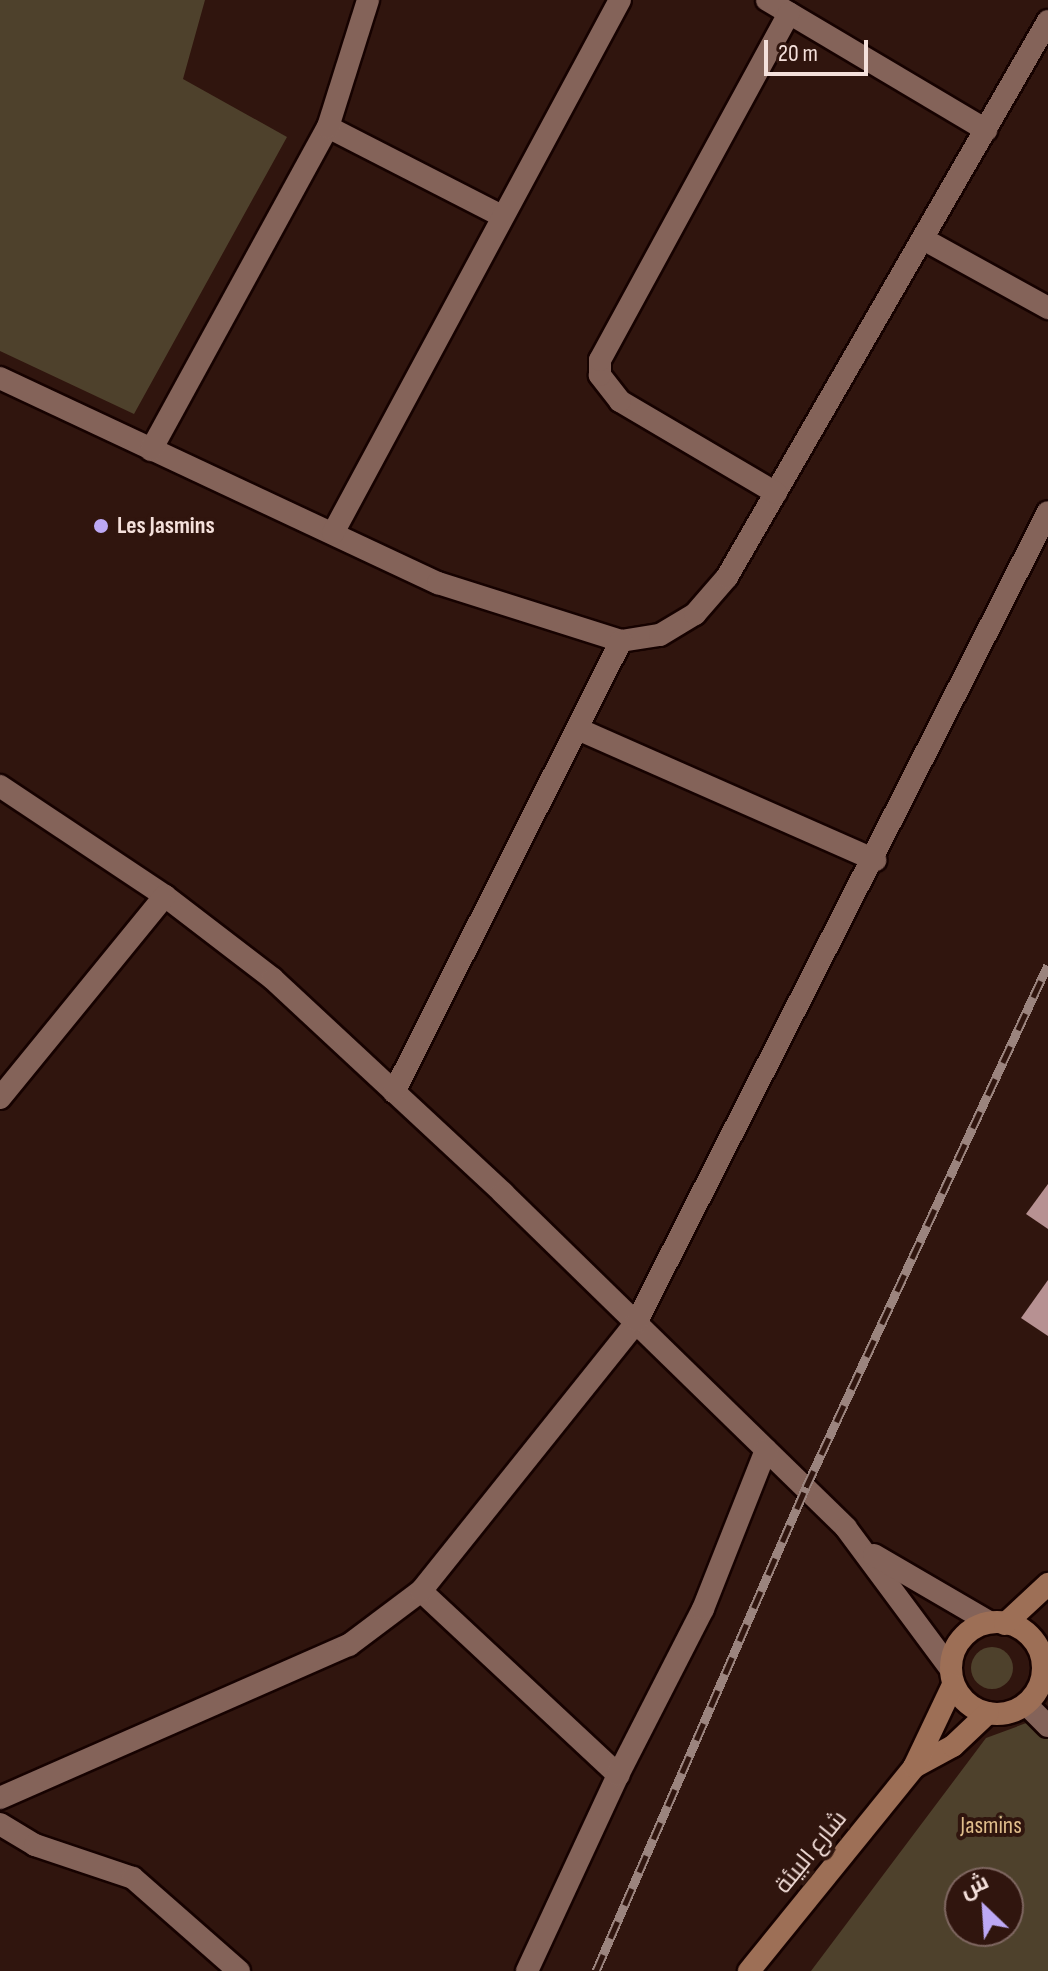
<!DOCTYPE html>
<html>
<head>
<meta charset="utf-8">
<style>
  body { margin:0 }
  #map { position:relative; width:1048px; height:1971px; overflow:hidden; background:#30150e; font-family:"Sofia Sans Condensed",Cairo,sans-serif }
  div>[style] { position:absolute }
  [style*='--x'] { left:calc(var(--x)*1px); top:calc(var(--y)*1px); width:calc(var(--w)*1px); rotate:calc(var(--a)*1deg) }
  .green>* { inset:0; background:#4e412c }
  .round { border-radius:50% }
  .building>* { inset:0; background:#b79192 }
  .roads { filter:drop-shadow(2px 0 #160200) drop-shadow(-2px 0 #160200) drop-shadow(0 2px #160200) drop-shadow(0 -2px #160200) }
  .minor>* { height:22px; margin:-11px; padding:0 11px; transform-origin:11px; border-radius:11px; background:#846359 }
  .secondary>* { height:22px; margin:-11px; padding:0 11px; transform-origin:11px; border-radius:11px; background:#9d6f56 }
  .secondary>.ring { margin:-11px; padding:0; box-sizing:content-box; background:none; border:22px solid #9d6f56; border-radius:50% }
  .rail>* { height:9px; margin-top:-4.5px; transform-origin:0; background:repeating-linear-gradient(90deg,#30150e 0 18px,#9b847e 0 36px); box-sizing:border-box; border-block:2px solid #9b847e }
  .dots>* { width:22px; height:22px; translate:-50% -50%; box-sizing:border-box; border:4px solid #30150e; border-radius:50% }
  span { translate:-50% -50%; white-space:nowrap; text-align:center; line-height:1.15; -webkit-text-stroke:8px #30150e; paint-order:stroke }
  .poi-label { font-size:24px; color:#f4e0db; font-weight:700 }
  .left { translate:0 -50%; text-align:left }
  .park-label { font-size:24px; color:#e0be8c }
  .street-label { font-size:24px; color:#f4e0db }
  .north { position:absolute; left:944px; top:1867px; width:80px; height:80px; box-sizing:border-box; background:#30150e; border:2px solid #7e6660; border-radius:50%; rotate:335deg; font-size:22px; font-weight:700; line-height:32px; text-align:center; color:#f4e0db }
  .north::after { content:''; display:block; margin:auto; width:28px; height:36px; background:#bda9f5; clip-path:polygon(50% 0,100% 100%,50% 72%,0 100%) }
  .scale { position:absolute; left:764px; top:40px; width:104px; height:36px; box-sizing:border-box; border:4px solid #f4e0db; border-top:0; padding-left:10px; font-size:24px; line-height:28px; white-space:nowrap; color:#f4e0db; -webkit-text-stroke:6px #30150e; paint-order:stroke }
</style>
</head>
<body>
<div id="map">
  <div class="green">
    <i style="clip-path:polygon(0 0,205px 0,183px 79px,287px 137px,134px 414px,0 351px)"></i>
    <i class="round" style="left:971px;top:1647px;width:42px;height:42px"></i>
    <i style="clip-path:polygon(evenodd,1048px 1715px,1048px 1971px,811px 1971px,986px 1738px,1048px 1715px,960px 1883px,1008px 1883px,1008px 1931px,960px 1931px,960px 1883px)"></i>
  </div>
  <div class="building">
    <i style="clip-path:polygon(1048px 1184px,1048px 1229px,1026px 1214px)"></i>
    <i style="clip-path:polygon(1048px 1280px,1048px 1336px,1021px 1318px)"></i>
  </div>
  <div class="roads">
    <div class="minor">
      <i style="--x:767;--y:0;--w:255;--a:30.7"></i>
      <i style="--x:328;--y:127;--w:193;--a:27.1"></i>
      <i style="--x:923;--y:239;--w:143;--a:28.9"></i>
      <i style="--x:0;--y:378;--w:484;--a:25.1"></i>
      <i style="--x:438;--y:583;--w:192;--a:17.6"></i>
      <i style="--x:621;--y:641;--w:39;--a:-9"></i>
      <i style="--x:660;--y:635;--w:41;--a:-31"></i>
      <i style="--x:695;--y:614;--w:49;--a:-49.1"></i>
      <i style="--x:727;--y:577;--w:642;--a:-60"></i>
      <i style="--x:151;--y:450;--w:368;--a:-61.3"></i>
      <i style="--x:328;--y:127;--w:133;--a:-72.5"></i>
      <i style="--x:776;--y:493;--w:181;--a:-149.5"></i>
      <i style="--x:620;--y:401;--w:33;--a:-128"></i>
      <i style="--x:600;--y:375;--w:15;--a:-90"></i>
      <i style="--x:600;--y:360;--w:395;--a:-61.4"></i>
      <i style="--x:333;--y:533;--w:605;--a:-61.7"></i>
      <i style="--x:578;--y:729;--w:325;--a:23.8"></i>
      <i style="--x:0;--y:786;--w:198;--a:33.7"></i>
      <i style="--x:165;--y:896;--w:136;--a:37.5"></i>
      <i style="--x:273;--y:979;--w:314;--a:42.9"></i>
      <i style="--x:503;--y:1193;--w:479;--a:44.3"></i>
      <i style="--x:846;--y:1528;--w:174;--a:53.4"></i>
      <i style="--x:394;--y:1092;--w:505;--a:-63.28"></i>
      <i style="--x:0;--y:1098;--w:261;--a:-50.8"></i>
      <i style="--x:874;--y:1555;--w:133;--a:30.2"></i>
      <i style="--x:421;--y:1591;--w:270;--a:43"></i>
      <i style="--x:1026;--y:1704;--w:31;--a:45"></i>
      <i style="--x:0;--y:1798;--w:381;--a:-23.7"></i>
      <i style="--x:349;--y:1645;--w:90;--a:-36.9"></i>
      <i style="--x:421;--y:1591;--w:346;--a:-51.3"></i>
      <i style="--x:637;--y:1321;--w:907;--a:-63.07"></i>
      <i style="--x:0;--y:1824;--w:41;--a:31"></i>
      <i style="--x:35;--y:1845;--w:103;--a:18.6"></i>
      <i style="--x:133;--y:1878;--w:141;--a:41.3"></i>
      <i style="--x:527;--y:1971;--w:216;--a:-65.1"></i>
      <i style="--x:618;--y:1775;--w:186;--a:-62.9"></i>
      <i style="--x:703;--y:1609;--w:171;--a:-68.4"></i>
    </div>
    <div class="secondary">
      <i class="ring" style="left:951px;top:1622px;width:70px;height:70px"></i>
      <i style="--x:1005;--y:1624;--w:59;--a:-42.9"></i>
      <i style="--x:914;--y:1767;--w:44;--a:-28.3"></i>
      <i style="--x:953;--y:1746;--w:48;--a:-43.3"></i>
      <i style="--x:749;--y:1971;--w:262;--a:-51"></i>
      <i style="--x:914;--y:1767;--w:91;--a:-64.6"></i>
    </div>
  </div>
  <div class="rail">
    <i style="--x:596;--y:1971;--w:528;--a:-66.54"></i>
    <i style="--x:806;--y:1487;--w:575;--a:-65.13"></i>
  </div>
  <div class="dots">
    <i style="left:101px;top:526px;background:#bda9f5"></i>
  </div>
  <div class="poi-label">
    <span class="left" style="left:117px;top:526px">Les Jasmins</span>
  </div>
  <div class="park-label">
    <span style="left:991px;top:1826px">Jasmins</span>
  </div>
  <div class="street-label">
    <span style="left:811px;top:1852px;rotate:-51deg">شارع البيئة</span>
  </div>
  <div class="north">ش</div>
  <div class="scale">20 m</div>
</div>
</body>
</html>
